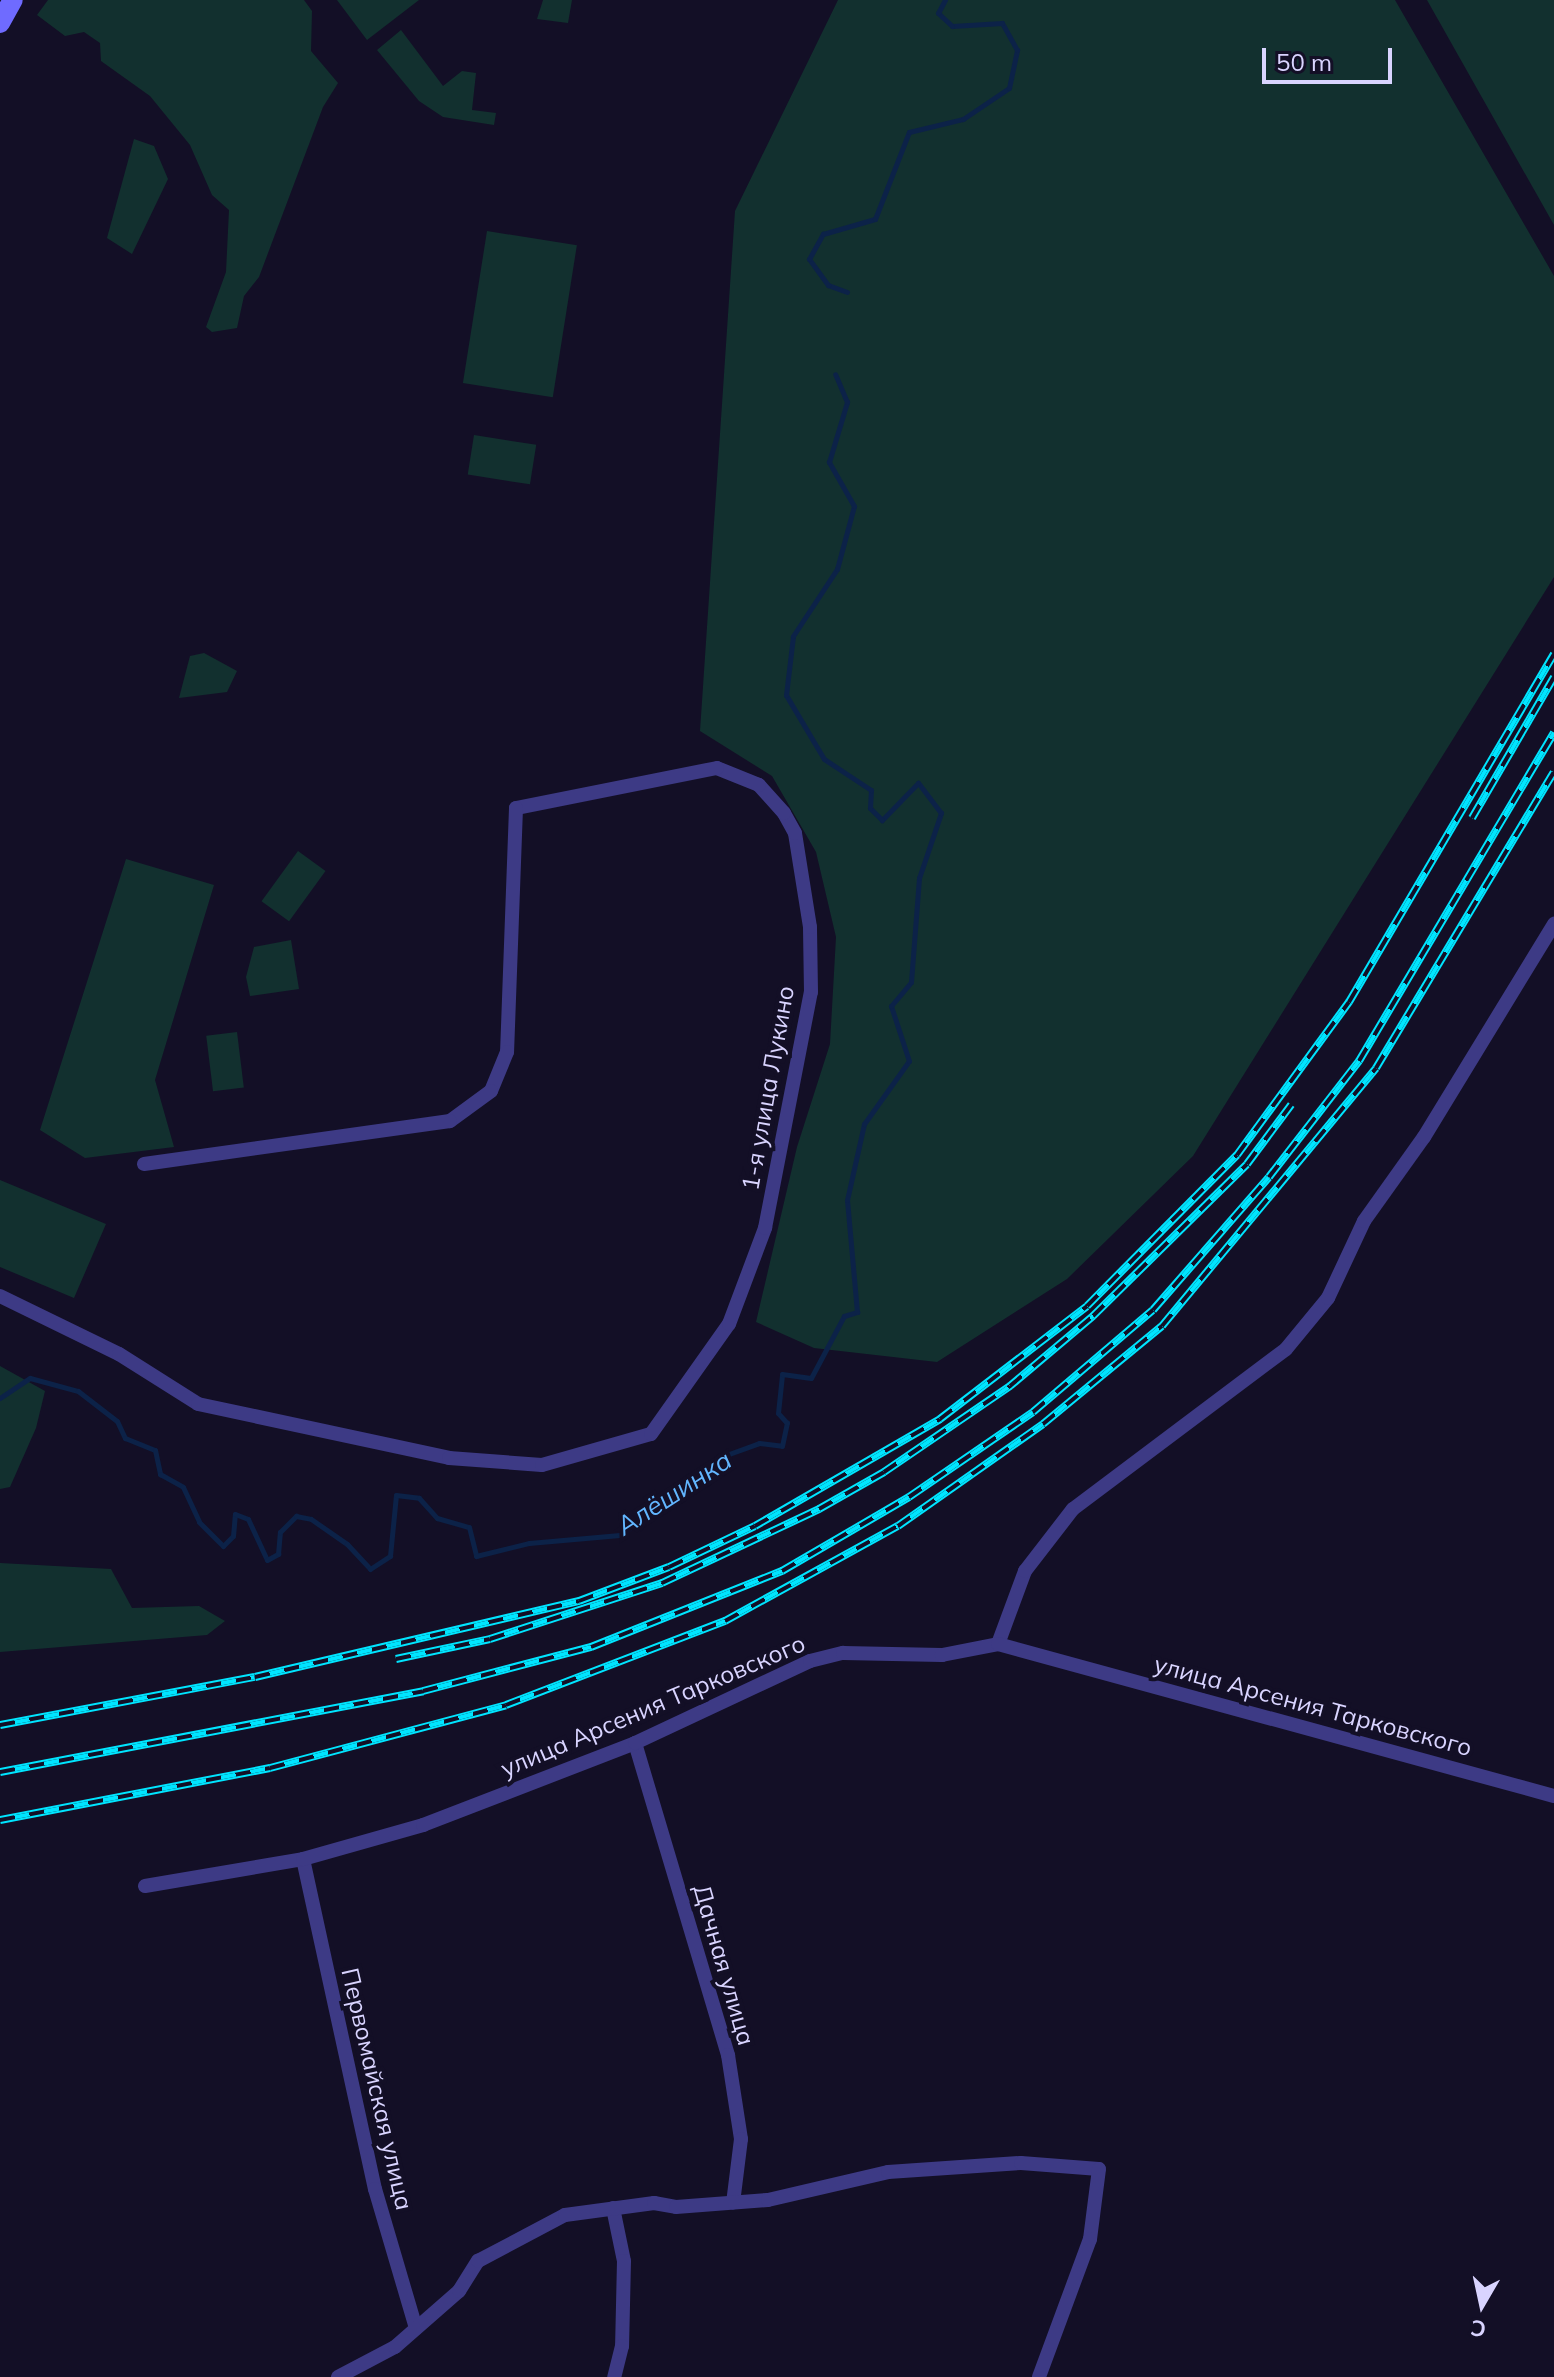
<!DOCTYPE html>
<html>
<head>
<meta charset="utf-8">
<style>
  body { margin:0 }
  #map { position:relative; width:1554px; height:2377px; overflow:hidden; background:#130f26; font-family:Mulish,sans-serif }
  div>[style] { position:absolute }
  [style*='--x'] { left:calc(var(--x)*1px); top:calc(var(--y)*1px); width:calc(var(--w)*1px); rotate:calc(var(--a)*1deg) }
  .green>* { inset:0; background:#12302f; transform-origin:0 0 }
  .stream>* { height:5px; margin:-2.5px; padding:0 2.5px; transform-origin:2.5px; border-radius:2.5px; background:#0c2248 }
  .minor>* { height:14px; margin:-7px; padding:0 7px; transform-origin:7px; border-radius:7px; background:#3d3a85 }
  .secondary>* { height:20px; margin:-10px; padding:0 10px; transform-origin:10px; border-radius:10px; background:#6f6bff }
  .rail>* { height:8px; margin-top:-4px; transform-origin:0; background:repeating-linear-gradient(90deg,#130f26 0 15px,#00e5ff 0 30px); box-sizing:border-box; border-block:2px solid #00e5ff }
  span { translate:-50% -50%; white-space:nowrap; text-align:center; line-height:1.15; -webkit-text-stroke:8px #130f26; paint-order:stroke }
  .street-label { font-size:24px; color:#d9d4ff }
  .water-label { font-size:26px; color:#62b6ff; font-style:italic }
  .north { position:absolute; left:1442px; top:2265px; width:80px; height:80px; -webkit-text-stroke:6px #130f26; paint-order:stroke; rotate:189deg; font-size:22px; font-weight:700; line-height:32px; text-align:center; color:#d9d4ff }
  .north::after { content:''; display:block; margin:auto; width:28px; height:36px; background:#d9d4ff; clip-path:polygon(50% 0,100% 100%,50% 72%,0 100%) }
  .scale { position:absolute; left:1262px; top:48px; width:130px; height:36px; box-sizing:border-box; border:4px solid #d9d4ff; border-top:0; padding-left:10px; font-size:24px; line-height:28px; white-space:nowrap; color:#d9d4ff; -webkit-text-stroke:6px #130f26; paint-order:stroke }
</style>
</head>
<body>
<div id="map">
  <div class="green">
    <i style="clip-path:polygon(48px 0,304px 0,312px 11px,311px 51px,338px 83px,323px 107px,259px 277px,244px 296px,237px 328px,212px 332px,206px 327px,226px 272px,229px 210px,212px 195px,190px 145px,150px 96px,101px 61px,100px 43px,84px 32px,65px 36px,37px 15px)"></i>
    <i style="clip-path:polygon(337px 0,419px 0,367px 40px)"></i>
    <i style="clip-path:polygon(543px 0,572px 0,568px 23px,537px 19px)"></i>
    <i style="clip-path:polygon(838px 0,1395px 0,1554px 276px,1554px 577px,1193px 1156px,1067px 1279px,937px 1362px,814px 1348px,756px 1322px,797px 1147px,830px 1044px,836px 937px,816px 852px,772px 776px,700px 731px,735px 211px)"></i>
    <i style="clip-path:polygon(1427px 0,1554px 0,1554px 225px)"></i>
    <i style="clip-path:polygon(401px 30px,443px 86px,462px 71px,476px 73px,472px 110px,496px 113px,494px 125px,443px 117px,419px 101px,377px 50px)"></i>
    <i style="clip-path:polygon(134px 139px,154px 146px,168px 179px,132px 254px,107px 238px)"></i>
    <i style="left:487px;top:231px;width:91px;height:154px;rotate:9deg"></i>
    <i style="left:474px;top:435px;width:63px;height:40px;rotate:9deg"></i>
    <i style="clip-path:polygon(204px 653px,237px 671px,227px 692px,179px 698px,190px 656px)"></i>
    <i style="left:298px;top:851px;width:34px;height:62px;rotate:36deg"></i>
    <i style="clip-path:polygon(126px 859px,214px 885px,155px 1080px,174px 1147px,85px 1158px,40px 1130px)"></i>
    <i style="clip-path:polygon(291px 940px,299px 989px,250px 996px,246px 977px,254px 947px)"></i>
    <i style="left:237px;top:1032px;width:56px;height:31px;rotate:83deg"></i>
    <i style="clip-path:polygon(0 1180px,106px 1224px,74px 1298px,0 1267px)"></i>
    <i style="clip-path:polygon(0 1366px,45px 1391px,36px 1428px,10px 1487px,0 1489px)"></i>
    <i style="clip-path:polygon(0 1563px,111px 1569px,132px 1608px,199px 1606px,225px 1621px,207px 1635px,0 1652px)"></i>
  </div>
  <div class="stream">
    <i style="--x:847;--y:292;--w:20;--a:-160"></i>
    <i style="--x:828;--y:285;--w:32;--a:-126"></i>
    <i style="--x:809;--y:259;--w:29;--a:-61"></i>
    <i style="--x:823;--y:234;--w:54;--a:-16.1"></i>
    <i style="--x:875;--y:219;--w:93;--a:-68.7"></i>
    <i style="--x:909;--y:132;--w:56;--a:-13.5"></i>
    <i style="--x:963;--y:119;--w:55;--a:-34"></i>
    <i style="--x:1009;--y:88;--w:39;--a:-78"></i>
    <i style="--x:1017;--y:50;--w:31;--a:-119"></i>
    <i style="--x:1002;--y:23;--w:50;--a:176.6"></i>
    <i style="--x:952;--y:26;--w:19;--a:-137"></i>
    <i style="--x:938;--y:13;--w:15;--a:-62"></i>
    <i style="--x:0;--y:1398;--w:36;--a:-34"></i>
    <i style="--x:30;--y:1378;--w:50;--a:15.2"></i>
    <i style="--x:78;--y:1391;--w:49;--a:37.6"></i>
    <i style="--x:117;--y:1421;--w:19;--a:65"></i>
    <i style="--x:125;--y:1438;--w:32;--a:22"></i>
    <i style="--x:155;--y:1450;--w:25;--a:78"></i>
    <i style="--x:160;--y:1474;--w:26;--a:29"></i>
    <i style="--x:183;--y:1487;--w:38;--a:65"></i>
    <i style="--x:199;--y:1522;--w:34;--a:45"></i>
    <i style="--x:223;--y:1546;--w:14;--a:-45"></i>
    <i style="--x:233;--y:1536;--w:22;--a:-85"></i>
    <i style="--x:235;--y:1514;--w:14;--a:21"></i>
    <i style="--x:248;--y:1519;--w:45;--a:65.1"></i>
    <i style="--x:267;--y:1560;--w:13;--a:-29"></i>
    <i style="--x:278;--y:1554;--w:22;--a:-85"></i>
    <i style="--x:280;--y:1532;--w:23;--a:-45"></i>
    <i style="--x:296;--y:1516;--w:15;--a:11"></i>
    <i style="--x:311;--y:1519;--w:44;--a:34.8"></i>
    <i style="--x:347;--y:1544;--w:34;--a:47"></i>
    <i style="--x:370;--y:1569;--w:24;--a:-33"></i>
    <i style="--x:390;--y:1556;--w:61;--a:-84.4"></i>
    <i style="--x:396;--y:1495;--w:23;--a:7"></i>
    <i style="--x:419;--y:1498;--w:27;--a:48"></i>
    <i style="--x:437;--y:1518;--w:33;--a:16"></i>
    <i style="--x:469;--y:1527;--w:30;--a:76"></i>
    <i style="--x:476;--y:1556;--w:55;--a:-13.8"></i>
    <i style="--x:529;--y:1543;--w:91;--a:-5"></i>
    <i style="--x:620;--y:1535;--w:136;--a:-36.6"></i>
    <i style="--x:729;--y:1454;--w:32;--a:-20"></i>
    <i style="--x:759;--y:1443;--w:23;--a:7"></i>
    <i style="--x:782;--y:1446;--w:24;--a:-78"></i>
    <i style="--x:787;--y:1423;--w:13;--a:-132"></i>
    <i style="--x:778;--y:1413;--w:39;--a:-84"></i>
    <i style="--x:782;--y:1374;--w:29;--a:8"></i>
    <i style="--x:811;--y:1378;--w:70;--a:-62"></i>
    <i style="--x:844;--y:1316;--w:14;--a:-17"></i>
    <i style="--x:857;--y:1312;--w:112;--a:-95.1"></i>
    <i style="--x:847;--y:1200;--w:78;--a:-77.4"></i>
    <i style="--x:864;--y:1124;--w:77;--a:-54.5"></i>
    <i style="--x:909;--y:1061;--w:58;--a:-108.1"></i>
    <i style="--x:891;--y:1006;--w:31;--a:-50"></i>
    <i style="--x:911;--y:982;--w:104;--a:-85.6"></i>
    <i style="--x:919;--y:878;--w:69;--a:-71.3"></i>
    <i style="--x:941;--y:813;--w:38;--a:-127"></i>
    <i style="--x:918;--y:783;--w:52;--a:134.2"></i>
    <i style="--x:882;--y:820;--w:17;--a:-135"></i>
    <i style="--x:870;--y:808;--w:18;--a:-87"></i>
    <i style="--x:871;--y:790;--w:56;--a:-146.6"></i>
    <i style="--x:824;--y:759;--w:74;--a:-120.7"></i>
    <i style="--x:786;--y:695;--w:59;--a:-83.2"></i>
    <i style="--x:793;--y:636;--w:80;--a:-56.7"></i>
    <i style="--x:837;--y:569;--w:65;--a:-74.9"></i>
    <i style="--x:854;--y:506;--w:51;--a:-119.6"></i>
    <i style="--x:829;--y:462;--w:63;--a:-73.3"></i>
    <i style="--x:847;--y:402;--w:30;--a:-113"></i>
  </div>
  <div class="minor">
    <i style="--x:0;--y:1296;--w:132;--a:26"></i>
    <i style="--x:119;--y:1354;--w:93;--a:32.3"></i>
    <i style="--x:198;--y:1404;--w:257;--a:12.1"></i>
    <i style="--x:449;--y:1458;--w:93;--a:4.3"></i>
    <i style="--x:542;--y:1465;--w:113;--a:-15.9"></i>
    <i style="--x:651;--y:1434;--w:135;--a:-54.7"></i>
    <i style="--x:729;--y:1324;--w:103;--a:-69.4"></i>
    <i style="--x:765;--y:1228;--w:240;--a:-79"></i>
    <i style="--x:811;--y:992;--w:65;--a:-90.9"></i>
    <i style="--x:810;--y:927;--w:95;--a:-99.1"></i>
    <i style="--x:795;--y:833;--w:23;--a:-119"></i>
    <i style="--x:784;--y:813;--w:38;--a:-132"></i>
    <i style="--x:759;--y:785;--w:45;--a:-158"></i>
    <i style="--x:717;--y:768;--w:205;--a:168.7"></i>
    <i style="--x:516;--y:808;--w:244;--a:92.1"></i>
    <i style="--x:507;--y:1052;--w:42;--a:112.3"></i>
    <i style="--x:491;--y:1091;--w:51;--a:143.8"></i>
    <i style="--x:450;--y:1121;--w:309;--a:172"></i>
    <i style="--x:998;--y:1644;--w:78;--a:-69.7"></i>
    <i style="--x:1025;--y:1571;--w:78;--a:-52.3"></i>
    <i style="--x:1073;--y:1509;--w:266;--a:-36.9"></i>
    <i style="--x:1286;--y:1349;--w:66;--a:-50.5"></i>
    <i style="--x:1328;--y:1298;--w:85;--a:-64.9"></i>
    <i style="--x:1364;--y:1221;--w:103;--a:-54.5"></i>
    <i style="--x:1424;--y:1137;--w:250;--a:-58.6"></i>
    <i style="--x:635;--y:1743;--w:326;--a:73.4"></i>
    <i style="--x:728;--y:2055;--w:85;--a:81.2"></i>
    <i style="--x:741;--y:2139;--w:64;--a:97.1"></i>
    <i style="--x:303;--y:1859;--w:338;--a:77.7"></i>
    <i style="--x:375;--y:2189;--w:145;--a:73.6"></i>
    <i style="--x:145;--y:1886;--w:160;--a:-9.7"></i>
    <i style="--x:303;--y:1859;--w:125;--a:-15.8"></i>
    <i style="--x:423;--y:1825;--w:227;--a:-21.1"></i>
    <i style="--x:635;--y:1743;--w:193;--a:-25.1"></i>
    <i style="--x:810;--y:1661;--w:34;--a:-14"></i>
    <i style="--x:843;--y:1653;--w:99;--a:1.2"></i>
    <i style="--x:942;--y:1655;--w:57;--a:-11.1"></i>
    <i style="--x:998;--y:1644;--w:576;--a:15.29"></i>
    <i style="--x:613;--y:2208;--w:54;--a:78.3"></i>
    <i style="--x:624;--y:2261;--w:85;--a:91.3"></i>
    <i style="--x:622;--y:2346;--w:32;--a:104"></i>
    <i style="--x:338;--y:2377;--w:64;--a:-27.8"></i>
    <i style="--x:395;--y:2347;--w:85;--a:-41.2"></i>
    <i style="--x:459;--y:2291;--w:36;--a:-58"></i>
    <i style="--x:478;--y:2261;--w:98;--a:-27.9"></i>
    <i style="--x:565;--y:2215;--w:90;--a:-7.7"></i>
    <i style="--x:654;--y:2203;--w:22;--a:10"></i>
    <i style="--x:676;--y:2207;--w:92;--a:-4.4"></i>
    <i style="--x:768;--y:2200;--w:123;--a:-13.1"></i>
    <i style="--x:888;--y:2172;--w:133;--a:-3.9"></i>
    <i style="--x:1021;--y:2163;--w:78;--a:4.4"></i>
    <i style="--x:1099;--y:2169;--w:71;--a:97.3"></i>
    <i style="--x:1090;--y:2239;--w:147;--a:110.3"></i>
  </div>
  <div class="secondary">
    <i style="--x:0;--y:23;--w:26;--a:-61"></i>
  </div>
  <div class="rail">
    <i style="--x:1472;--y:818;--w:163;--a:-59.8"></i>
    <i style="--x:396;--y:1659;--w:96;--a:-12"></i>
    <i style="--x:490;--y:1639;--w:181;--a:-18"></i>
    <i style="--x:662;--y:1583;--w:174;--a:-25.2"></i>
    <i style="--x:819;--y:1509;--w:75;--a:-29.6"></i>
    <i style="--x:884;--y:1472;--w:153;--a:-34.3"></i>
    <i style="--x:1010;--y:1386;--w:109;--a:-40.1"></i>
    <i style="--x:1093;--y:1316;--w:216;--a:-44.6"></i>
    <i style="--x:1247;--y:1164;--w:74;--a:-53.3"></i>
    <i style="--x:0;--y:1725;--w:259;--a:-10.7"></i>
    <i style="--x:255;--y:1677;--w:333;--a:-13.2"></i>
    <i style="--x:579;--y:1601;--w:96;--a:-20.7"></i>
    <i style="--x:669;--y:1567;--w:95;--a:-25.5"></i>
    <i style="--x:755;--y:1526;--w:214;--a:-30"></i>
    <i style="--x:940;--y:1419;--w:185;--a:-37.5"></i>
    <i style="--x:1087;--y:1306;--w:213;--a:-45.2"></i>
    <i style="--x:1237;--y:1155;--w:190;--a:-53.8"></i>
    <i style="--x:1349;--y:1002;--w:404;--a:-59.5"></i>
    <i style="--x:0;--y:1772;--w:431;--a:-10.8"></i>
    <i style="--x:423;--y:1691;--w:174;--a:-14.7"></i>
    <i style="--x:591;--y:1647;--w:206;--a:-21.7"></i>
    <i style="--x:782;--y:1571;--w:147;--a:-30.2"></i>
    <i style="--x:909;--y:1497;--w:150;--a:-34.4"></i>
    <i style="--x:1033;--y:1412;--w:157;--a:-40.4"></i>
    <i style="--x:1153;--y:1310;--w:176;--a:-48.9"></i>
    <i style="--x:1269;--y:1177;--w:147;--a:-52.2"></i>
    <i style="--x:1359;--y:1061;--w:382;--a:-59.3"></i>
    <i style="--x:0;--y:1820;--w:275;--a:-10.9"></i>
    <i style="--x:270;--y:1768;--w:244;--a:-14.9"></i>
    <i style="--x:506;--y:1705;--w:235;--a:-21"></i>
    <i style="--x:725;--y:1621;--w:197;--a:-28.8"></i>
    <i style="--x:898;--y:1526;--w:177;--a:-35.1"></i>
    <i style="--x:1043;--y:1424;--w:154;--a:-39.5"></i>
    <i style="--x:1162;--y:1326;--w:335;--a:-50.3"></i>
    <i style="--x:1376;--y:1068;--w:345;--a:-59"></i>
  </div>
  <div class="street-label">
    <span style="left:768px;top:1088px;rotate:-80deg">1-я улица Лукино</span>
    <span style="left:653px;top:1706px;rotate:-23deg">улица Арсения Тарковского</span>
    <span style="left:1313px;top:1706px;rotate:15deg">улица Арсения Тарковского</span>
    <span style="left:724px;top:1965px;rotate:74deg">Дачная улица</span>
    <span style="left:377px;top:2089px;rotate:77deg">Первомайская улица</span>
  </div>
  <div class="water-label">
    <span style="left:674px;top:1493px;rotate:-33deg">Алёшинка</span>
  </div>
  <div class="north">С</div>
  <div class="scale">50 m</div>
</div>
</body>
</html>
